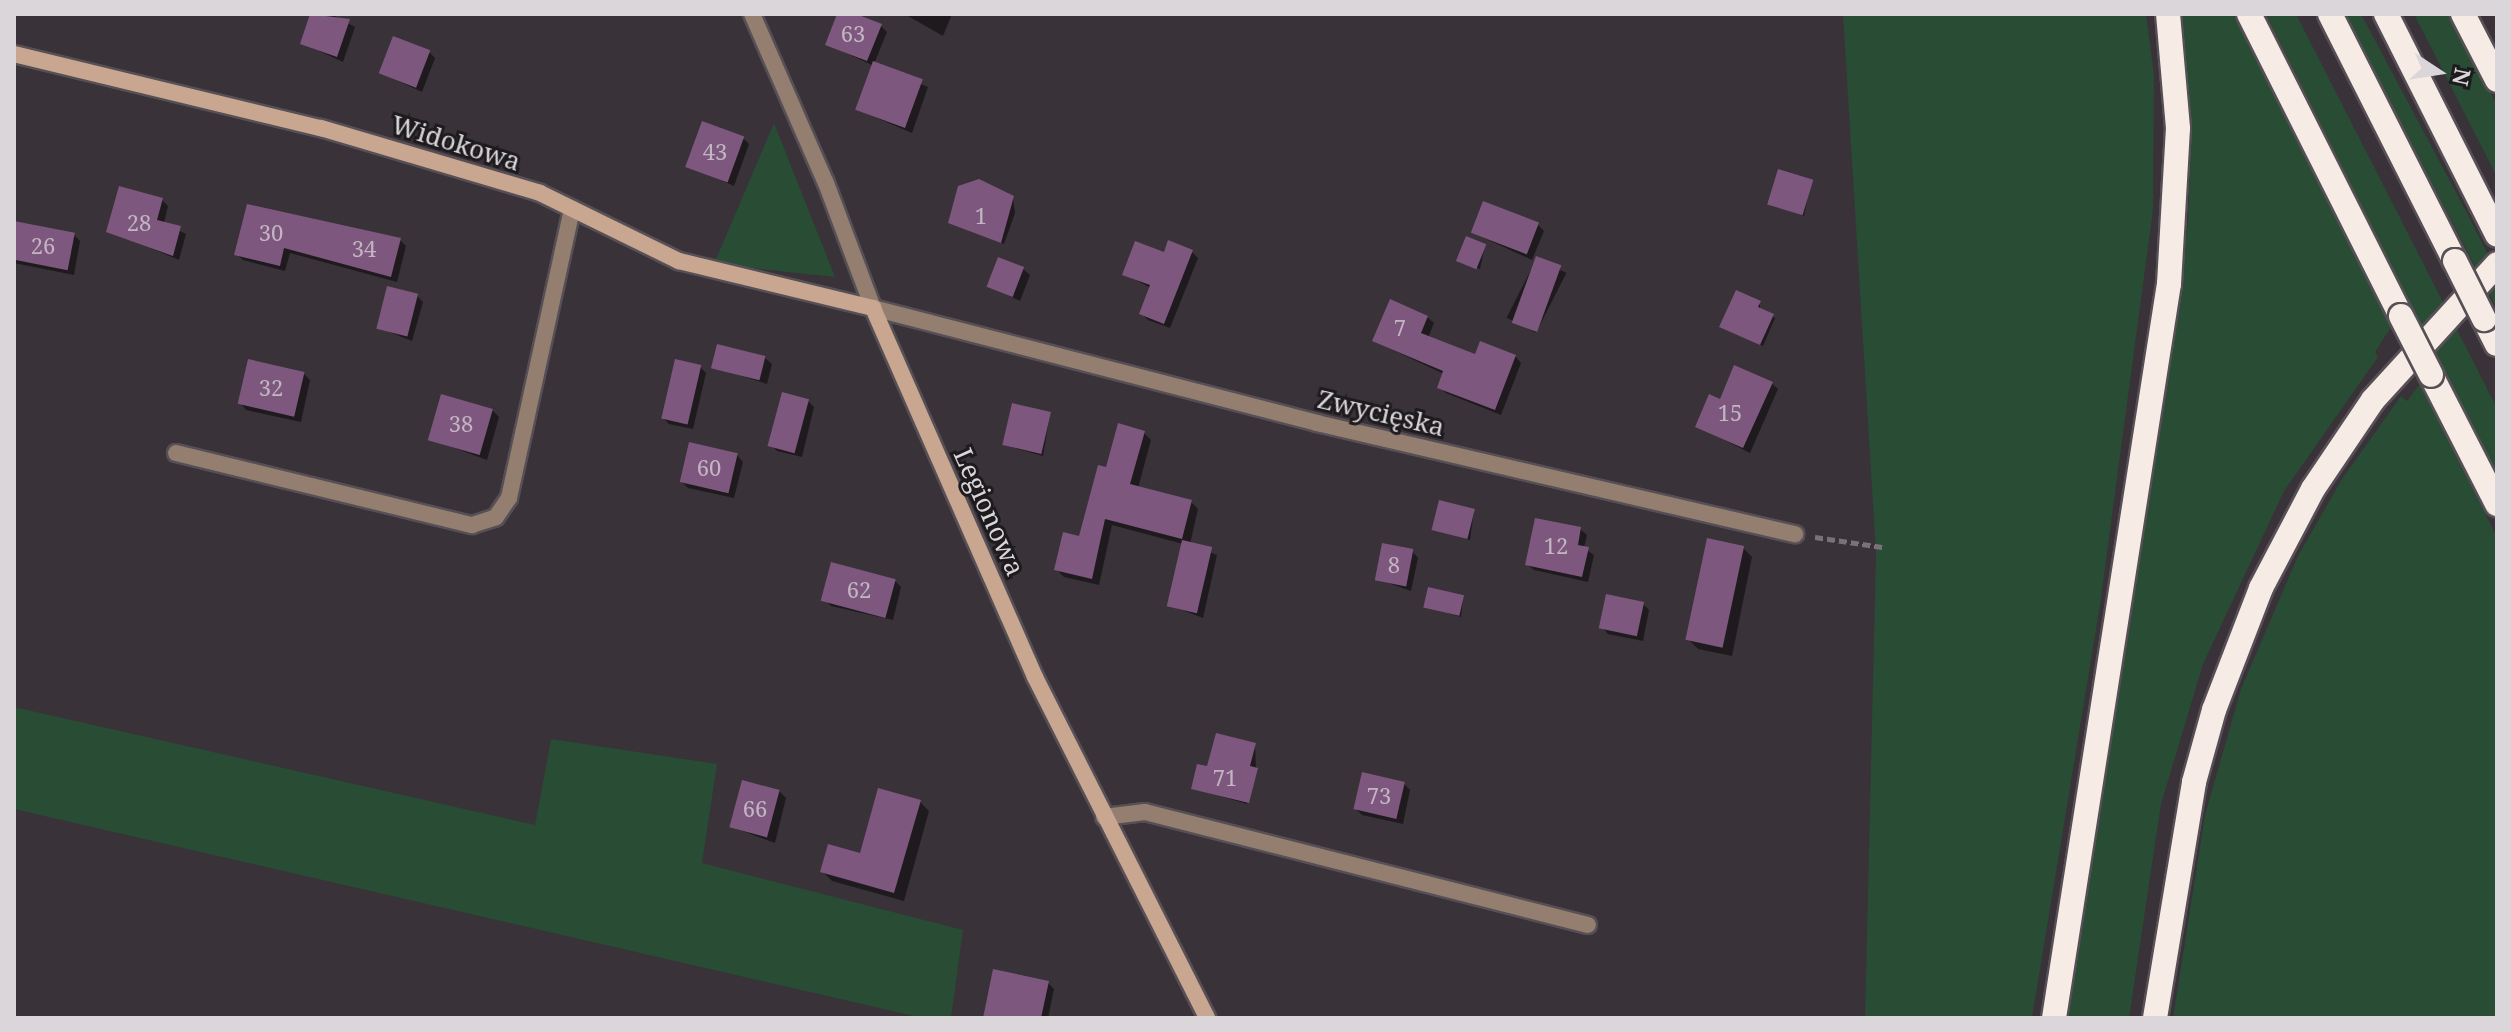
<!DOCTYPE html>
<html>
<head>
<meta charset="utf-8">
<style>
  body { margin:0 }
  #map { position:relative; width:2511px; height:1032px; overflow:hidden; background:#393239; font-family:"Noto Serif",serif }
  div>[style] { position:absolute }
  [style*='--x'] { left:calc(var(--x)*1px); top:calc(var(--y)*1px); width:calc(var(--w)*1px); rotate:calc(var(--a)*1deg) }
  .green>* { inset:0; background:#284c34 }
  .shadow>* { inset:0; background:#0007; transform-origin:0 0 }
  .building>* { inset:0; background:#7d577e; transform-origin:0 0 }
  .path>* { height:5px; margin-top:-2.5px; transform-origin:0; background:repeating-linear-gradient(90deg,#797379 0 8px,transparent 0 12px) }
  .roads { filter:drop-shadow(2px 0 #565056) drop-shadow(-2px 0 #565056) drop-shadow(0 2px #565056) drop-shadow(0 -2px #565056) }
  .lane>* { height:16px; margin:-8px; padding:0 8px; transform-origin:8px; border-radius:8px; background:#937e6f }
  .street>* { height:16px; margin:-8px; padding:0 8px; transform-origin:8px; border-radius:8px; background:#937e6f }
  .secondary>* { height:16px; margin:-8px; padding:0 8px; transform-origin:8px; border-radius:8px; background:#c9a68f }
  .highway>* { height:24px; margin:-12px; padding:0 12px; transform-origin:12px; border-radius:12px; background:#f7ece5 }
  .bridges { filter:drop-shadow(2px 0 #565056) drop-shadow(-2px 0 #565056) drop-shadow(0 2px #565056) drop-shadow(0 -2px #565056) }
  .highway-bridge>* { height:24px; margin:-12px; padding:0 12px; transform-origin:12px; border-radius:12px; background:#f7ece5 }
  span { translate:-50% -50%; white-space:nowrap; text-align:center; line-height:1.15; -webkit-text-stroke:6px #1e1b1e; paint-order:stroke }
  .number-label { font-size:22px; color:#c3b6c3 }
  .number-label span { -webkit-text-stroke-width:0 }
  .street-label { font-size:26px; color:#dad6da }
  .frame { position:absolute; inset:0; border:16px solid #dad6da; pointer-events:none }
  .north { position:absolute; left:2399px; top:32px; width:80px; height:80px; -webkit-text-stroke:6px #1e1b1e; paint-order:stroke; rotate:102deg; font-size:22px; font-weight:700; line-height:32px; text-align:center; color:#dad6da }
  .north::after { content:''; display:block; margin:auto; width:28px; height:36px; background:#dad6da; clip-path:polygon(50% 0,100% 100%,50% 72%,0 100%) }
</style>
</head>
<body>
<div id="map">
  <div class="green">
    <i style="clip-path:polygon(1843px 14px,2146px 14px,2154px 75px,2153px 210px,2100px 605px,2032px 1018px,1865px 1018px,1876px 553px)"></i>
    <i style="clip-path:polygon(2181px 14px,2233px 14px,2391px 327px,2375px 352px,2378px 357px,2284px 491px,2203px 664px,2161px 804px,2129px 1018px,2066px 1018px,2188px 223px,2191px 140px)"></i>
    <i style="clip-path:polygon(2266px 14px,2296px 14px,2497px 408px,2497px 479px)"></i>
    <i style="clip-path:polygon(2345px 14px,2361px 14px,2467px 213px,2497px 272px,2497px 309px)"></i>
    <i style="clip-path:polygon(2414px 14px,2450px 14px,2497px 105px,2497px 177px)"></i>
    <i style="clip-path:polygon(774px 123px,835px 277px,714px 264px)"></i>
    <i style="clip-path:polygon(2420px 384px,2497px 537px,2497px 1018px,2173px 1018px,2205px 815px,2241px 689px,2298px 556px,2342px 479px,2401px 396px,2407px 401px)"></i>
    <i style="clip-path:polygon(14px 707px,535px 825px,551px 739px,717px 764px,702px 863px,963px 930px,951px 1018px,923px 1018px,14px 809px)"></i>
  </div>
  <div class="shadow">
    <i style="clip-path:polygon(312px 14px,331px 14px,355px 27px,343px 62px,302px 43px)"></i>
    <i style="clip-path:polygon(839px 14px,881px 26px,887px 32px,874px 64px,928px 87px,912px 133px,858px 110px,874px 66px,827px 44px)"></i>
    <i style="clip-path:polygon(952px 14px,943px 36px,908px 16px,909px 14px)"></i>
    <i style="clip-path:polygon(429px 52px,435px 58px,422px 92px,381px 73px)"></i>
    <i style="clip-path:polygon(743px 138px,749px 144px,734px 186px,689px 166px)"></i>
    <i style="clip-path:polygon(1811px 182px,1804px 216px,1769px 203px)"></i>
    <i style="clip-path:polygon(1013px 198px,1015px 213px,1004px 244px,950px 222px)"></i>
    <i style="clip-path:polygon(162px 200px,168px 206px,164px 223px,186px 234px,179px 260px,109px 231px)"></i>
    <i style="clip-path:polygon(248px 207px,400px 240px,406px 246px,397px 282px,290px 253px,285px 271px,243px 260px,237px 254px)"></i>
    <i style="clip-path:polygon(14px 223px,74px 235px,80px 241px,74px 275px,14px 263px)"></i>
    <i style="clip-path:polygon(1537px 224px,1544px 231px,1532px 260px,1473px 233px)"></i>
    <i style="clip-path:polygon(1485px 245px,1480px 269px,1462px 263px)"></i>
    <i style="clip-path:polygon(1192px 252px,1198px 258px,1170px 328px,1148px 320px,1141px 313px,1151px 288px,1124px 274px,1165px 254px)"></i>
    <i style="left:1537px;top:258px;width:33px;height:67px;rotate:27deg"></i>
    <i style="clip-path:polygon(1023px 269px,1030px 275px,1020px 301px,990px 286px)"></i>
    <i style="clip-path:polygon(417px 296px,423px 302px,412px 341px,377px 327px)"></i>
    <i style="clip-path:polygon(1760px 302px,1760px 310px,1775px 318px,1763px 346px,1722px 327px)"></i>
    <i style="clip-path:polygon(1427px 317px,1434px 323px,1428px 338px,1476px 356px,1515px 356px,1521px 363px,1501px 415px,1446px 393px,1439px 387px,1444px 374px,1374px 341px)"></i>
    <i style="clip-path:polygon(765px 358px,772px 364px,767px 384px,714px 367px)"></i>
    <i style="clip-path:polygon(700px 367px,706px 373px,693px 429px,669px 424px,663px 418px)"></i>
    <i style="clip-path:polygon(304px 374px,310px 380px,301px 422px,246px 410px,240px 403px)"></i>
    <i style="clip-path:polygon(1771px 383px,1778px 389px,1750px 453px,1697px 426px,1721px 401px)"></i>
    <i style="clip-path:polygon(808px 401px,814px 407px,802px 457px,777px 451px,771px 445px)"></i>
    <i style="clip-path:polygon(492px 410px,499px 417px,487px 460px,430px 439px)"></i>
    <i style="clip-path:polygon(1050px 414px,1043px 456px,1004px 445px)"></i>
    <i style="clip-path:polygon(1144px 433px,1151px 440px,1138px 488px,1191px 502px,1198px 509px,1190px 544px,1217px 555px,1203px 618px,1169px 605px,1183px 544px,1112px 525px,1099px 585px,1064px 577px,1056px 569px,1081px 538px,1107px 469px)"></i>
    <i style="clip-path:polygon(737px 455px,743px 462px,734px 498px,688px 488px,682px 482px)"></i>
    <i style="clip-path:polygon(1474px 510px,1470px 540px,1434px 529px)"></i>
    <i style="clip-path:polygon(1580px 529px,1587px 535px,1584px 548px,1594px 555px,1588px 582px,1534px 570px,1527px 564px)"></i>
    <i style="clip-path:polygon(1743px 548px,1752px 557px,1732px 656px,1698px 649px,1688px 639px)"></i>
    <i style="clip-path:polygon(1412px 551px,1418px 558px,1411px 591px,1377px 579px)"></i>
    <i style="clip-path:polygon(894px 580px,901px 587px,893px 620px,831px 606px,825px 600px)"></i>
    <i style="clip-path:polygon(1463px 597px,1461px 617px,1425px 606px)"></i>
    <i style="clip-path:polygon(1643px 604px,1649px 610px,1643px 641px,1608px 634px,1602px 627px)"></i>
    <i style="clip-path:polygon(1255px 745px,1256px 769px,1247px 804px,1193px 788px,1208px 769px)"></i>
    <i style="clip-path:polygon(1404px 784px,1410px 790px,1403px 824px,1362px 815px,1356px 809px)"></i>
    <i style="clip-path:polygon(779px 791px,786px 798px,775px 843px,732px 827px)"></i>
    <i style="clip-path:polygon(920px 802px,929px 811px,904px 901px,832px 881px,822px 871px,861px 855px)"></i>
    <i style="clip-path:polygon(1048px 983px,1054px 989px,1048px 1018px,985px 1018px)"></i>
  </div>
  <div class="building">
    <i style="clip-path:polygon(310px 14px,350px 19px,337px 57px,300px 44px)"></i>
    <i style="clip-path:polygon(837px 14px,856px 14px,882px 24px,867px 61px,825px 45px)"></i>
    <i style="left:393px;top:36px;width:40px;height:40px;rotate:21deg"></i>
    <i style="left:873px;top:61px;width:53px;height:52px;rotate:20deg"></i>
    <i style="left:702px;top:121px;width:45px;height:49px;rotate:20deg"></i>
    <i style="left:1778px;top:169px;width:37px;height:37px;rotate:17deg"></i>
    <i style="clip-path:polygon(979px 179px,1014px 196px,1001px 243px,948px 223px,958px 186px)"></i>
    <i style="clip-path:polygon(119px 186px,163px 198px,157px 220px,181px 226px,173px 256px,106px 232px)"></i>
    <i style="left:1483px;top:201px;width:60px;height:34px;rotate:21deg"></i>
    <i style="clip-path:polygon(247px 204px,401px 238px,391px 277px,284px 248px,280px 266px,234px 255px)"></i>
    <i style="left:14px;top:221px;width:62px;height:38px;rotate:11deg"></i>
    <i style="left:1466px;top:236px;width:22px;height:27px;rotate:22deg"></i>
    <i style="clip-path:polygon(1168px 240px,1193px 250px,1164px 324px,1139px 314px,1150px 285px,1122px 275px,1135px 241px,1164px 252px)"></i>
    <i style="left:1536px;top:256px;width:27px;height:71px;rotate:20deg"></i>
    <i style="left:998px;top:257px;width:28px;height:32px;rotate:21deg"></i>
    <i style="left:387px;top:286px;width:32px;height:44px;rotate:14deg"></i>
    <i style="clip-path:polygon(1736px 290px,1761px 301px,1758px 307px,1774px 314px,1760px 345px,1719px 327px)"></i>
    <i style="clip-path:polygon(1390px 299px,1428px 316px,1421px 333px,1475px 354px,1480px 341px,1516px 355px,1495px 410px,1437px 388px,1443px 371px,1372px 341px)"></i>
    <i style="left:717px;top:344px;width:50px;height:25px;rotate:14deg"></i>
    <i style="left:248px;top:359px;width:58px;height:46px;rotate:13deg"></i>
    <i style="left:675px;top:359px;width:27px;height:61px;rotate:13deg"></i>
    <i style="clip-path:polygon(1734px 365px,1773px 382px,1743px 448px,1695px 427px,1709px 394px,1720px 399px)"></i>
    <i style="left:782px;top:392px;width:28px;height:56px;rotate:15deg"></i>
    <i style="left:441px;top:394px;width:54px;height:48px;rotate:16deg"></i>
    <i style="left:1012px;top:403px;width:40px;height:43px;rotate:13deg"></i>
    <i style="clip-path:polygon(1118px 423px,1145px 431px,1130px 484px,1192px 500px,1182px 539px,1105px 519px,1092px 579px,1054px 570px,1063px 532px,1079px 536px,1098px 465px,1106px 467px)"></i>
    <i style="left:689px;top:442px;width:50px;height:41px;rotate:13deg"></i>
    <i style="left:1439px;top:500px;width:37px;height:31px;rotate:14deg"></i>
    <i style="clip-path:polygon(1535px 518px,1581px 527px,1578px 545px,1589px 547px,1582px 577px,1525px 565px)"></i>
    <i style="left:1707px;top:538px;width:38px;height:104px;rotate:12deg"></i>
    <i style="left:1182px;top:540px;width:31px;height:68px;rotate:13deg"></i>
    <i style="left:1382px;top:543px;width:32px;height:38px;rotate:11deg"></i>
    <i style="left:831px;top:562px;width:67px;height:40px;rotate:15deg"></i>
    <i style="left:1428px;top:587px;width:37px;height:21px;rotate:13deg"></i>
    <i style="left:1606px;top:594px;width:39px;height:35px;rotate:12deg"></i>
    <i style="clip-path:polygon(1216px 733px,1256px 743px,1250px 766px,1258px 768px,1249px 803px,1191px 789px,1197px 764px,1207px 766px)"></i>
    <i style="left:1362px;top:772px;width:44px;height:38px;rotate:13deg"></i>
    <i style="left:742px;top:780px;width:39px;height:49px;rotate:15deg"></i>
    <i style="clip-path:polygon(878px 788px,921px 800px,894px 893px,820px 872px,828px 844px,860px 853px)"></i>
    <i style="clip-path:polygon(993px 969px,1049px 981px,1041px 1018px,983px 1018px)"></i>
  </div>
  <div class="path">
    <i style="--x:1815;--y:537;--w:68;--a:8.5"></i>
  </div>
  <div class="roads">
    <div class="lane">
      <i style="--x:176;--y:453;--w:305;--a:13.7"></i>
      <i style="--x:472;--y:525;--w:25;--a:-18"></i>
      <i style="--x:496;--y:517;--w:23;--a:-56"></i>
      <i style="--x:509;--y:498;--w:296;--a:-77.7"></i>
      <i style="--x:1104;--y:817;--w:41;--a:-7"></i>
      <i style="--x:1145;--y:812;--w:457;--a:14.3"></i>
    </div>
    <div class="street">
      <i style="--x:752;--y:14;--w:184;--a:66.4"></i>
      <i style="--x:826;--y:183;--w:134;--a:69.4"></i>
      <i style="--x:873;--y:308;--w:459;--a:14.5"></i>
      <i style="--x:1317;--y:423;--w:491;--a:13.1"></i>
    </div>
    <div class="secondary">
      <i style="--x:14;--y:54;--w:316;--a:13.6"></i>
      <i style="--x:321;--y:128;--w:228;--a:16.5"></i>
      <i style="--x:540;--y:193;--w:155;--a:26.1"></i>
      <i style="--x:679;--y:261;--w:200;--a:13.6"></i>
      <i style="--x:873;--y:308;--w:403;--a:66.3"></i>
      <i style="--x:1035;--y:677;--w:382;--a:63.2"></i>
    </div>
    <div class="highway">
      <i style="--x:2249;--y:14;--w:338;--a:63.3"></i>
      <i style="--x:2330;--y:14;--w:277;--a:63.2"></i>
      <i style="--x:2386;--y:14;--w:247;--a:63.3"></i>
      <i style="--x:2463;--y:14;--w:74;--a:62.7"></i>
      <i style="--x:2484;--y:319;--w:28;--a:63"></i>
      <i style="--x:2431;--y:375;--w:145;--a:62.9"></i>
      <i style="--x:2054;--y:1018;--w:743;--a:-81.1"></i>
      <i style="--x:2169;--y:284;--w:156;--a:-86.7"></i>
      <i style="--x:2178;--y:128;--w:114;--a:-95"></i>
      <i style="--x:2155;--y:1018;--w:239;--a:-80.6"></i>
      <i style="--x:2194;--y:782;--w:75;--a:-74.5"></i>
      <i style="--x:2214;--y:710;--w:131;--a:-68.9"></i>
      <i style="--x:2261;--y:588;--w:112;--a:-62.3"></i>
      <i style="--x:2313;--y:489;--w:107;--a:-56"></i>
      <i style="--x:2373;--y:400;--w:184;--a:-47.6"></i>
    </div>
  </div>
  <div class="bridges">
    <div class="highway-bridge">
      <i style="--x:2455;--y:261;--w:65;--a:63.4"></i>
      <i style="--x:2401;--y:316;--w:66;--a:63"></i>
    </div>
  </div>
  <div class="number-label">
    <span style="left:853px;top:34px">63</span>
    <span style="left:715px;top:152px">43</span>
    <span style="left:981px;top:216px">1</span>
    <span style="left:139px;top:223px">28</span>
    <span style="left:271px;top:233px">30</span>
    <span style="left:43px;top:246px">26</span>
    <span style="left:364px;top:249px">34</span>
    <span style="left:1400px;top:328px">7</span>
    <span style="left:271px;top:388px">32</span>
    <span style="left:1730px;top:413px">15</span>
    <span style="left:461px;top:424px">38</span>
    <span style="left:709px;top:468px">60</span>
    <span style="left:1556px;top:546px">12</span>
    <span style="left:1394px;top:565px">8</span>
    <span style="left:859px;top:590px">62</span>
    <span style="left:1225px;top:778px">71</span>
    <span style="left:1379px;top:796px">73</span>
    <span style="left:755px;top:809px">66</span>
  </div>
  <div class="street-label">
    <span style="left:456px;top:143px;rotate:17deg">Widokowa</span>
    <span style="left:1381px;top:413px;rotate:13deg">Zwycięska</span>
    <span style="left:989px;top:512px;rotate:66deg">Legionowa</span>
  </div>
  <div class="frame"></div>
  <div class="north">N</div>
</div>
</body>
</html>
